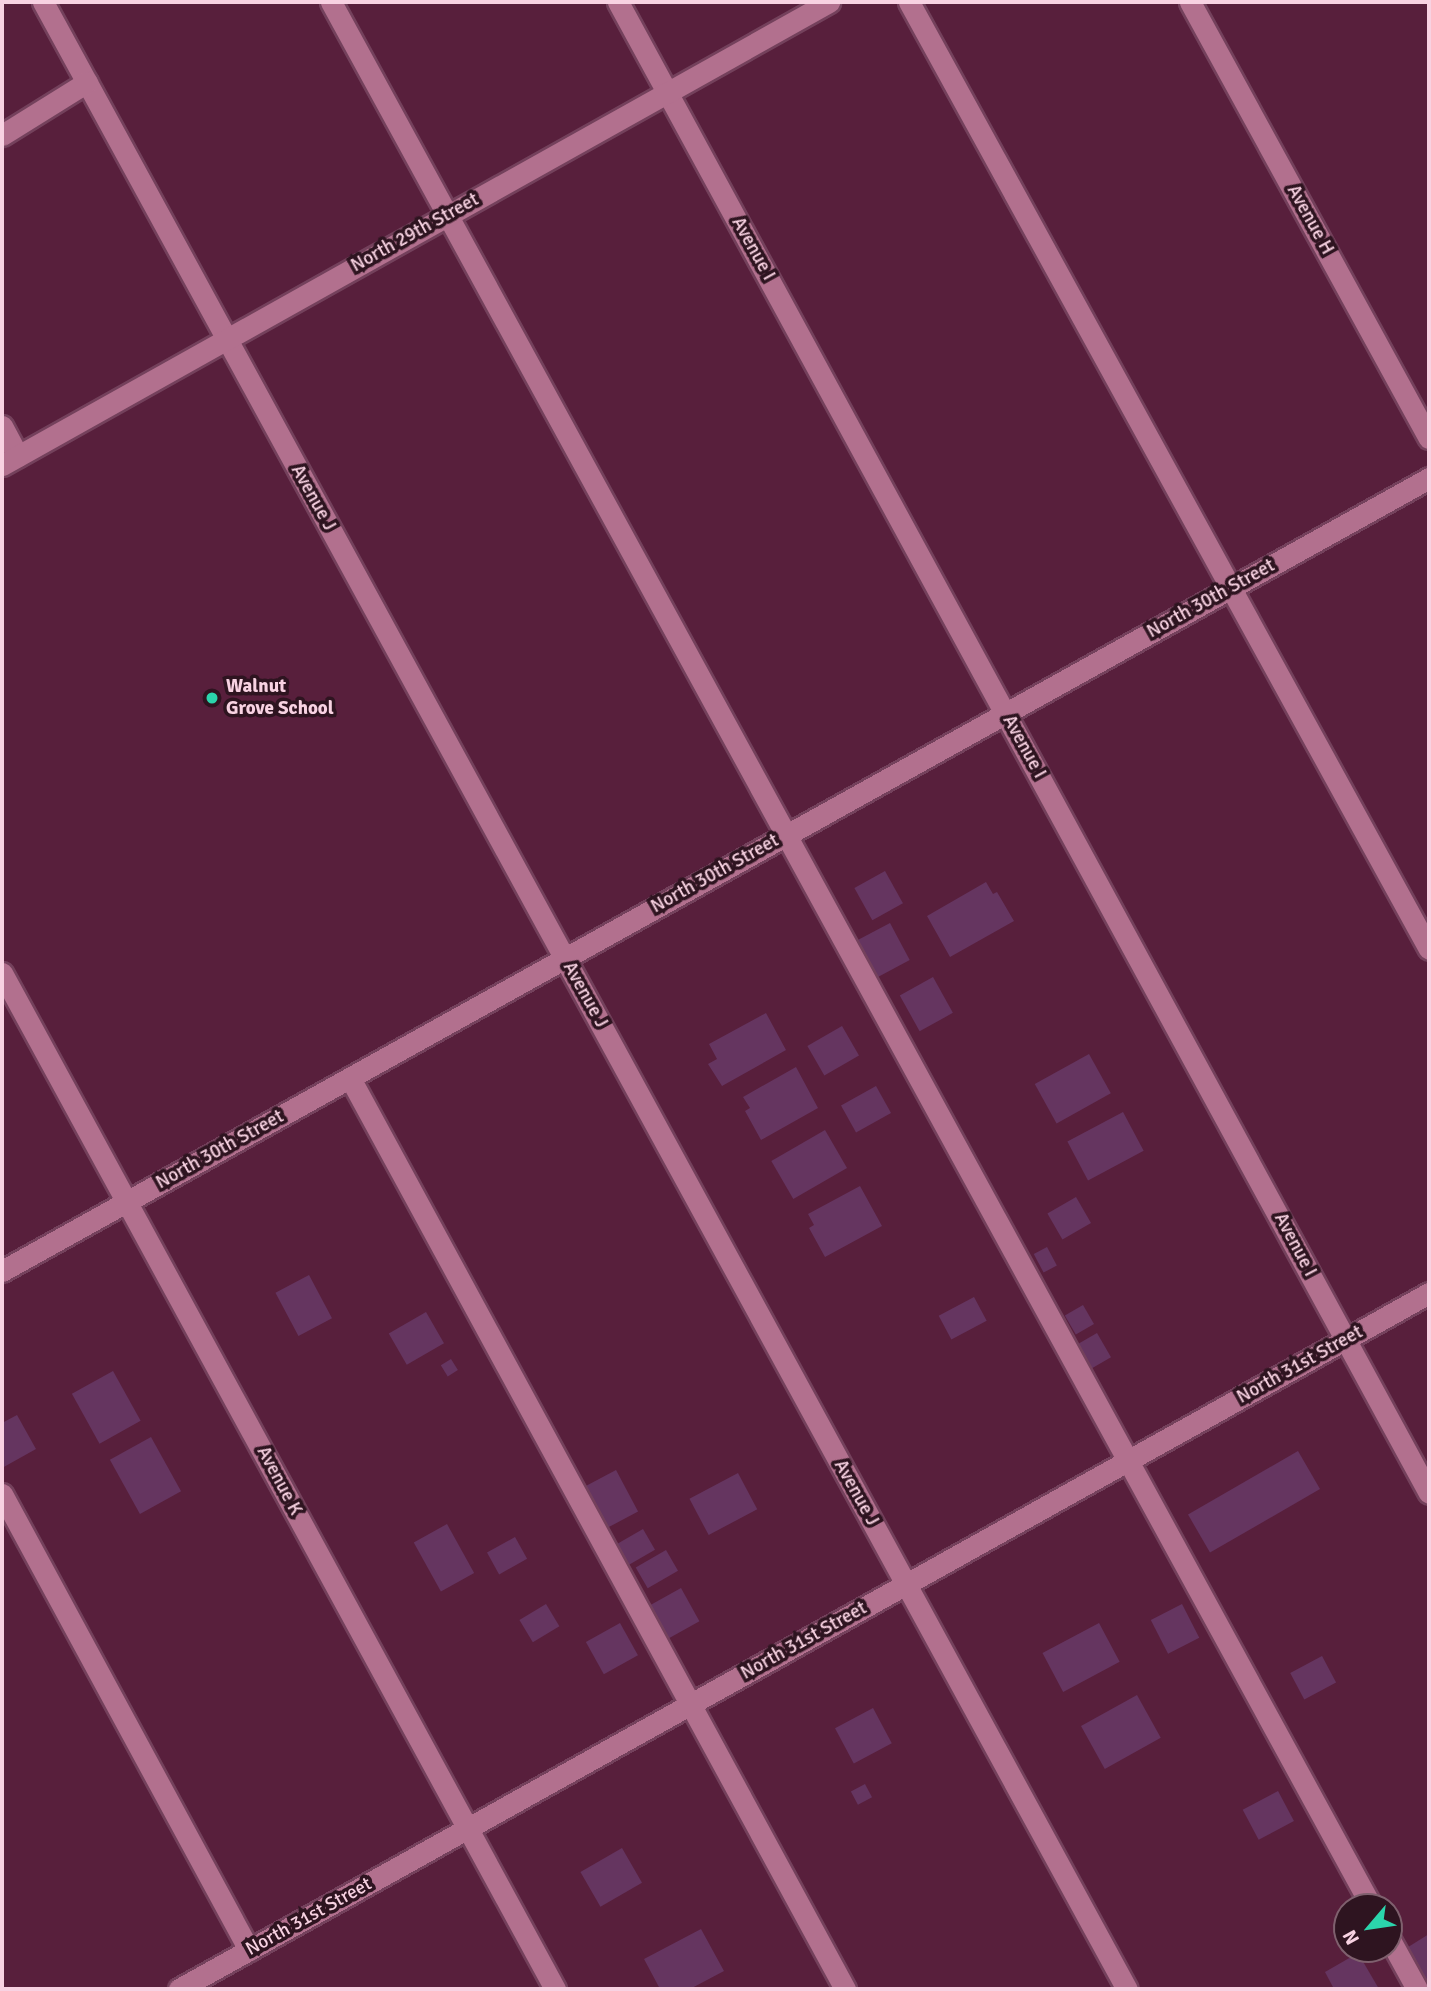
<!DOCTYPE html>
<html>
<head>
<meta charset="utf-8">
<style>
  body { margin:0 }
  #map { position:relative; width:1431px; height:1991px; overflow:hidden; background:#581f3c; font-family:Signika,sans-serif }
  div>[style] { position:absolute }
  [style*='--x'] { left:calc(var(--x)*1px); top:calc(var(--y)*1px); width:calc(var(--w)*1px); rotate:calc(var(--a)*1deg) }
  .building>* { inset:0; background:#653560; transform-origin:0 0 }
  .roads { filter:drop-shadow(2px 0 #74415c) drop-shadow(-2px 0 #74415c) drop-shadow(0 2px #74415c) drop-shadow(0 -2px #74415c) }
  .minor>* { height:21px; margin:-10.5px; padding:0 10.5px; transform-origin:10.5px; border-radius:10.5px; background:#b2708e }
  .dots>* { width:19px; height:19px; translate:-50% -50%; box-sizing:border-box; border:4px solid #2e1420; border-radius:50% }
  span { translate:-50% -50%; white-space:nowrap; text-align:center; line-height:1.15; -webkit-text-stroke:7px #2e1420; paint-order:stroke }
  .street-label { font-size:19px; color:#f8d2e2 }
  .poi-label { font-size:19px; color:#f8d2e2; font-weight:700 }
  .left { translate:0 -50%; text-align:left }
  .frame { position:absolute; inset:0; border:4px solid #f8d2e2; pointer-events:none }
  .north { position:absolute; left:1333px; top:1893px; width:70px; height:70px; box-sizing:border-box; background:#2e1420; border:2px solid #7f606e; border-radius:50%; rotate:241deg; font-size:19px; font-weight:700; line-height:28px; text-align:center; color:#f8d2e2 }
  .north::after { content:''; display:block; margin:auto; width:24px; height:32px; background:#2bd5ac; clip-path:polygon(50% 0,100% 100%,50% 72%,0 100%) }
</style>
</head>
<body>
<div id="map">
  <div class="building">
    <i style="left:885px;top:871px;width:37px;height:35px;rotate:61deg"></i>
    <i style="clip-path:polygon(986px 882px,993px 894px,997px 892px,1014px 921px,950px 957px,927px 916px)"></i>
    <i style="left:890px;top:923px;width:42px;height:37px;rotate:62deg"></i>
    <i style="left:933px;top:977px;width:41px;height:38px;rotate:61deg"></i>
    <i style="clip-path:polygon(766px 1013px,786px 1050px,722px 1086px,708px 1064px,717px 1059px,709px 1044px)"></i>
    <i style="left:842px;top:1026px;width:34px;height:40px;rotate:60deg"></i>
    <i style="left:1089px;top:1054px;width:45px;height:62px;rotate:61deg"></i>
    <i style="clip-path:polygon(796px 1067px,818px 1108px,761px 1140px,745px 1111px,750px 1108px,743px 1097px)"></i>
    <i style="left:876px;top:1086px;width:31px;height:40px;rotate:61deg"></i>
    <i style="left:1123px;top:1112px;width:44px;height:63px;rotate:62deg"></i>
    <i style="left:825px;top:1130px;width:44px;height:62px;rotate:60deg"></i>
    <i style="clip-path:polygon(860px 1186px,882px 1226px,825px 1257px,809px 1228px,814px 1225px,808px 1214px)"></i>
    <i style="left:1076px;top:1197px;width:30px;height:33px;rotate:60deg"></i>
    <i style="left:1047px;top:1247px;width:21px;height:15px;rotate:62deg"></i>
    <i style="left:309px;top:1275px;width:49px;height:38px;rotate:62deg"></i>
    <i style="left:974px;top:1297px;width:27px;height:40px;rotate:62deg"></i>
    <i style="left:1083px;top:1305px;width:22px;height:21px;rotate:60deg"></i>
    <i style="left:426px;top:1312px;width:36px;height:43px;rotate:60deg"></i>
    <i style="left:1097px;top:1333px;width:28px;height:24px;rotate:60deg"></i>
    <i style="left:451px;top:1359px;width:13px;height:12px;rotate:58deg"></i>
    <i style="left:113px;top:1371px;width:57px;height:47px;rotate:61deg"></i>
    <i style="clip-path:polygon(17px 1415px,36px 1449px,2px 1468px,2px 1423px)"></i>
    <i style="left:151px;top:1437px;width:62px;height:47px;rotate:61deg"></i>
    <i style="left:1298px;top:1451px;width:44px;height:127px;rotate:60deg"></i>
    <i style="left:616px;top:1470px;width:47px;height:40px;rotate:62deg"></i>
    <i style="left:738px;top:1473px;width:41px;height:55px;rotate:62deg"></i>
    <i style="left:447px;top:1524px;width:56px;height:38px;rotate:61deg"></i>
    <i style="left:643px;top:1529px;width:24px;height:33px;rotate:60deg"></i>
    <i style="left:515px;top:1537px;width:25px;height:32px;rotate:61deg"></i>
    <i style="left:666px;top:1550px;width:24px;height:35px;rotate:60deg"></i>
    <i style="left:681px;top:1588px;width:38px;height:40px;rotate:61deg"></i>
    <i style="left:546px;top:1604px;width:26px;height:31px;rotate:59deg"></i>
    <i style="left:1182px;top:1604px;width:38px;height:35px;rotate:63deg"></i>
    <i style="left:620px;top:1623px;width:37px;height:39px;rotate:61deg"></i>
    <i style="left:1099px;top:1623px;width:44px;height:64px;rotate:62deg"></i>
    <i style="left:1322px;top:1656px;width:30px;height:36px;rotate:62deg"></i>
    <i style="left:1137px;top:1695px;width:49px;height:64px;rotate:61deg"></i>
    <i style="left:873px;top:1708px;width:40px;height:43px;rotate:62deg"></i>
    <i style="left:865px;top:1784px;width:15px;height:16px;rotate:62deg"></i>
    <i style="left:1278px;top:1791px;width:34px;height:40px;rotate:62deg"></i>
    <i style="left:622px;top:1848px;width:40px;height:48px;rotate:60deg"></i>
    <i style="clip-path:polygon(701px 1929px,724px 1971px,690px 1989px,666px 1989px,665px 1987px,660px 1989px,644px 1959px)"></i>
    <i style="clip-path:polygon(1429px 1934px,1429px 1983px,1427px 1984px,1405px 1949px)"></i>
    <i style="clip-path:polygon(1358px 1953px,1379px 1989px,1334px 1989px,1325px 1972px)"></i>
  </div>
  <div class="roads">
    <div class="minor">
      <i style="--x:43;--y:2;--w:2263;--a:61.39"></i>
      <i style="--x:331;--y:2;--w:2171;--a:61.35"></i>
      <i style="--x:618;--y:2;--w:1697;--a:61.46"></i>
      <i style="--x:909;--y:2;--w:1080;--a:61.23"></i>
      <i style="--x:1190;--y:2;--w:497;--a:61.3"></i>
      <i style="--x:2;--y:135;--w:100;--a:-31.9"></i>
      <i style="--x:2;--y:426;--w:34;--a:62"></i>
      <i style="--x:2;--y:465;--w:948;--a:-29.24"></i>
      <i style="--x:2;--y:973;--w:1157;--a:61.44"></i>
      <i style="--x:350;--y:1078;--w:1037;--a:61.48"></i>
      <i style="--x:2;--y:1271;--w:1633;--a:-29.06"></i>
      <i style="--x:2;--y:1494;--w:519;--a:61.56"></i>
      <i style="--x:1389;--y:1938;--w:58;--a:61.2"></i>
      <i style="--x:179;--y:1989;--w:1431;--a:-29.11"></i>
    </div>
  </div>
  <div class="dots">
    <i style="left:212px;top:698px;background:#2bd5ac"></i>
  </div>
  <div class="street-label">
    <span style="left:1310px;top:220px;rotate:61deg">Avenue H</span>
    <span style="left:415px;top:233px;rotate:-29deg">North 29th Street</span>
    <span style="left:753px;top:249px;rotate:61deg">Avenue I</span>
    <span style="left:313px;top:498px;rotate:61deg">Avenue J</span>
    <span style="left:1211px;top:599px;rotate:-29deg">North 30th Street</span>
    <span style="left:1024px;top:747px;rotate:61deg">Avenue I</span>
    <span style="left:715px;top:874px;rotate:-29deg">North 30th Street</span>
    <span style="left:585px;top:995px;rotate:61deg">Avenue J</span>
    <span style="left:220px;top:1150px;rotate:-29deg">North 30th Street</span>
    <span style="left:1295px;top:1245px;rotate:62deg">Avenue I</span>
    <span style="left:1300px;top:1365px;rotate:-29deg">North 31st Street</span>
    <span style="left:279px;top:1481px;rotate:62deg">Avenue K</span>
    <span style="left:856px;top:1493px;rotate:61deg">Avenue J</span>
    <span style="left:804px;top:1641px;rotate:-29deg">North 31st Street</span>
    <span style="left:309px;top:1917px;rotate:-29deg">North 31st Street</span>
  </div>
  <div class="poi-label">
    <span class="left" style="left:226px;top:698px">Walnut<br>Grove School</span>
  </div>
  <div class="frame"></div>
  <div class="north">N</div>
</div>
</body>
</html>
